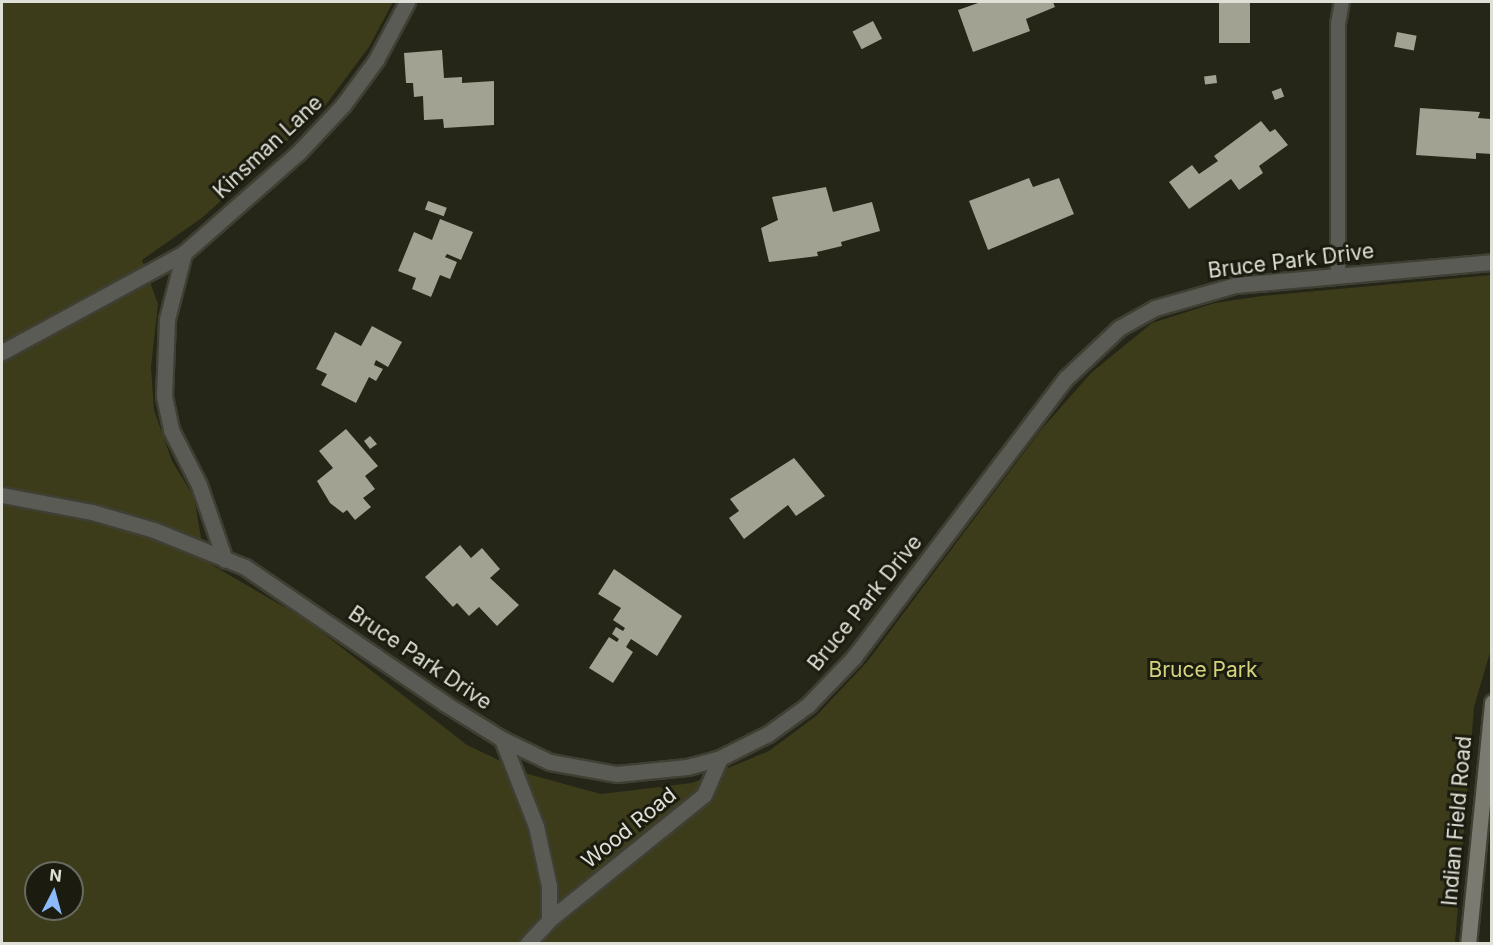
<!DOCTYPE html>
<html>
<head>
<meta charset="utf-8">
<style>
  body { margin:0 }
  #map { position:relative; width:1493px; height:945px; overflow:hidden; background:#252518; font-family:Inter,sans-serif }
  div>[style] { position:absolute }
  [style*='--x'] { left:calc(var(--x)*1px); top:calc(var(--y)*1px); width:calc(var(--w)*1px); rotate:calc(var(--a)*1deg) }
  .green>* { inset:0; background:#3c3c1b }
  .building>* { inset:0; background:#a1a292; transform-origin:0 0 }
  .roads { filter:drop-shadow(2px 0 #3f3f33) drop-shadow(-2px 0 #3f3f33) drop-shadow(0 2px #3f3f33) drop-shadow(0 -2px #3f3f33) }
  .lane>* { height:14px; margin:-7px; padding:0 7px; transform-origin:7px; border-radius:7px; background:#5b5b55 }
  .street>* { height:15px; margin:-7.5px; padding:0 7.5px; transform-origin:7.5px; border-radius:7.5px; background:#5b5b55 }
  .secondary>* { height:15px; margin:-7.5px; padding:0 7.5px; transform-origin:7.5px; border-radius:7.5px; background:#7a7a70 }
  span { translate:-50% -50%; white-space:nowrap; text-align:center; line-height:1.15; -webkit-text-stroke:6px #1b1b0f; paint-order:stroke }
  .street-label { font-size:21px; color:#dfe0d7 }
  .park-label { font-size:21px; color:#d5d47e }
  .frame { position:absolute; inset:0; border:3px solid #dfe0d7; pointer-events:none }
  .north { position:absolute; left:24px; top:861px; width:60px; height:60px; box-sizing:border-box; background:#1b1b0f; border:2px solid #696a5f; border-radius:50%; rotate:6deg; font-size:16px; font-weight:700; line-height:24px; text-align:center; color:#dfe0d7 }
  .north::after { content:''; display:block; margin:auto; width:21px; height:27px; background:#8cb9fc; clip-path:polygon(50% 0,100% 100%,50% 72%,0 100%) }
</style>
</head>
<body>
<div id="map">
  <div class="green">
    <i style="clip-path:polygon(evenodd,2px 2px,393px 2px,369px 47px,324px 107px,203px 217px,142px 260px,158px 304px,151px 367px,154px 410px,172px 461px,194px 497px,205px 561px,305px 619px,467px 745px,528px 774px,601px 794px,692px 783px,769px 751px,816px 716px,867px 662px,1040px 431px,1091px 373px,1152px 323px,1215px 303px,1262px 296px,1491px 275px,1491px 649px,1474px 707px,1455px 943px,2px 943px,2px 2px,36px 873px,72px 873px,72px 909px,36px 909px,36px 873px)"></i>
  </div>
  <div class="building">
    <i style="clip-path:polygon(981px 2px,1053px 2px,1055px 7px,1026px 19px,1030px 31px,973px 52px,958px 10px)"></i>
    <i style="left:1219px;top:2px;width:31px;height:41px"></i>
    <i style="left:873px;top:21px;width:20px;height:23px;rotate:63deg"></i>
    <i style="left:1397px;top:32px;width:20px;height:15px;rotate:11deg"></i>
    <i style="clip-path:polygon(442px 50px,444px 78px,462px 77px,462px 83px,494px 81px,494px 125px,444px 128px,443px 119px,424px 120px,423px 96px,414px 97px,413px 83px,406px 83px,404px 53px)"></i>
    <i style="left:1216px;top:75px;width:8px;height:12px;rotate:83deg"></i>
    <i style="left:1281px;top:88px;width:9px;height:10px;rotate:69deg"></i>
    <i style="clip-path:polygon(1420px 108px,1480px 112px,1478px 118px,1491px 119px,1492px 154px,1476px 153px,1476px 159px,1416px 155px)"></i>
    <i style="clip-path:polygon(1261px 121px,1270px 132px,1275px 129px,1288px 145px,1259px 166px,1263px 173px,1239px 190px,1231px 179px,1189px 209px,1169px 182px,1192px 165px,1199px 174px,1218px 161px,1214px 156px)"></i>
    <i style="clip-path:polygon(1029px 178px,1033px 187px,1059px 178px,1074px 214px,988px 250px,969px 201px)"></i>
    <i style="clip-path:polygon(826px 187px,833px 212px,872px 202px,880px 231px,841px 242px,842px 246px,817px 252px,818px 256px,769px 262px,761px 228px,778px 220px,772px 197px)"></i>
    <i style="left:428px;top:201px;width:20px;height:9px;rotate:20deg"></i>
    <i style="clip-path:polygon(440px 219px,473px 232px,461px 260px,447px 254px,445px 257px,457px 262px,450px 279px,440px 275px,431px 297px,412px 289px,416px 278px,398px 271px,414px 232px,432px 240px)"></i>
    <i style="clip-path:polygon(372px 326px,402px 342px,388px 367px,376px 360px,374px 365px,383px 369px,376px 381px,369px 377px,356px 403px,321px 385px,327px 374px,316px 369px,335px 332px,361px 346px)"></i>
    <i style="clip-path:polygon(346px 429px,378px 466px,365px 476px,375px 489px,363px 498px,371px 507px,355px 520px,347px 510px,343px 513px,330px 503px,317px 481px,333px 468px,319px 451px)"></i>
    <i style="clip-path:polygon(370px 436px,377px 444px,370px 449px,364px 441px)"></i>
    <i style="clip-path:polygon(794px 458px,825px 496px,796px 516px,788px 505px,744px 539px,729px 518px,739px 511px,730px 499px)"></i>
    <i style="clip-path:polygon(460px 545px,471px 558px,482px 548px,500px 569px,490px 578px,519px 605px,497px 626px,479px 607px,469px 616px,457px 603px,453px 607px,425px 577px)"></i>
    <i style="clip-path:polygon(614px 569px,682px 616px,657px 656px,631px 639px,626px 647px,633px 652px,613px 683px,589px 668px,609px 637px,617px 642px,619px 639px,612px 634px,616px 627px,623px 631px,625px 628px,613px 620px,621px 608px,598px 594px)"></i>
  </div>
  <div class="roads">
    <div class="lane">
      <i style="--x:1338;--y:273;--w:249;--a:-90"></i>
      <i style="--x:1338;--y:24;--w:22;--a:-80"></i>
    </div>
    <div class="street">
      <i style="--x:184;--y:253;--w:68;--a:104.4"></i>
      <i style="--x:167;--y:319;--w:77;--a:92.2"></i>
      <i style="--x:164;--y:396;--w:35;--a:78"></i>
      <i style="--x:171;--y:430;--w:62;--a:63"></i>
      <i style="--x:199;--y:485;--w:79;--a:70.9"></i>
      <i style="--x:2;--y:352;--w:207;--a:-28.5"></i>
      <i style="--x:184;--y:253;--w:152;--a:-41.3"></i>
      <i style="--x:298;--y:153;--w:66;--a:-46.8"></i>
      <i style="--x:343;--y:105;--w:56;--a:-53.7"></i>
      <i style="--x:376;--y:60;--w:66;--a:-61.9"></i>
      <i style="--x:2;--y:495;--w:92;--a:10.7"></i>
      <i style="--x:92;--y:512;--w:65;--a:16.2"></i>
      <i style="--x:154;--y:530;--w:98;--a:22.1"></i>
      <i style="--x:245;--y:567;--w:241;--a:34.3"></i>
      <i style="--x:444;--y:703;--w:68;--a:31.8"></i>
      <i style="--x:502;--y:739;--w:53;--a:25.6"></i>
      <i style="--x:550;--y:762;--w:68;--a:10.2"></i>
      <i style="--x:617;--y:774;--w:70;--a:-5.7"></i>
      <i style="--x:687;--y:767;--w:34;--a:-15"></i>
      <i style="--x:720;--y:758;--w:54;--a:-26.6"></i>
      <i style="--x:768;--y:734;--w:49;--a:-35.9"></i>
      <i style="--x:808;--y:705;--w:66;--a:-46.2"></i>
      <i style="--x:854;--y:657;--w:350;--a:-52.8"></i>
      <i style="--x:1066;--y:378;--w:73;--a:-43.3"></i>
      <i style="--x:1119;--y:328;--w:41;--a:-29.1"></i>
      <i style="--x:1155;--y:308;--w:83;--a:-16"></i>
      <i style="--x:1235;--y:285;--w:258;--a:-5.1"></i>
      <i style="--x:502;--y:739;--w:93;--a:68.7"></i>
      <i style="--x:536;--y:826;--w:61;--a:77.8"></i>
      <i style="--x:549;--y:886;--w:34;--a:90"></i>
      <i style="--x:527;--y:944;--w:33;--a:-47"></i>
      <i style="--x:549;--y:920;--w:199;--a:-38.9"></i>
      <i style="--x:704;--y:795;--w:40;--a:-66.6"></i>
    </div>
    <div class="secondary">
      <i style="--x:1468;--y:944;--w:243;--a:-84.3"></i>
    </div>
  </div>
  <div class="street-label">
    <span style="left:268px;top:147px;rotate:-43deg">Kinsman Lane</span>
    <span style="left:1291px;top:261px;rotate:-7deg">Bruce Park Drive</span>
    <span style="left:865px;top:603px;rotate:-51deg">Bruce Park Drive</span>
    <span style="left:420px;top:658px;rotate:34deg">Bruce Park Drive</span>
    <span style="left:1457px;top:821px;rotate:-85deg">Indian Field Road</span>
    <span style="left:629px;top:828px;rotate:-39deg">Wood Road</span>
  </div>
  <div class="park-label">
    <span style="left:1203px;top:670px">Bruce Park</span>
  </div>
  <div class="frame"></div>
  <div class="north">N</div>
</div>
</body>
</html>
